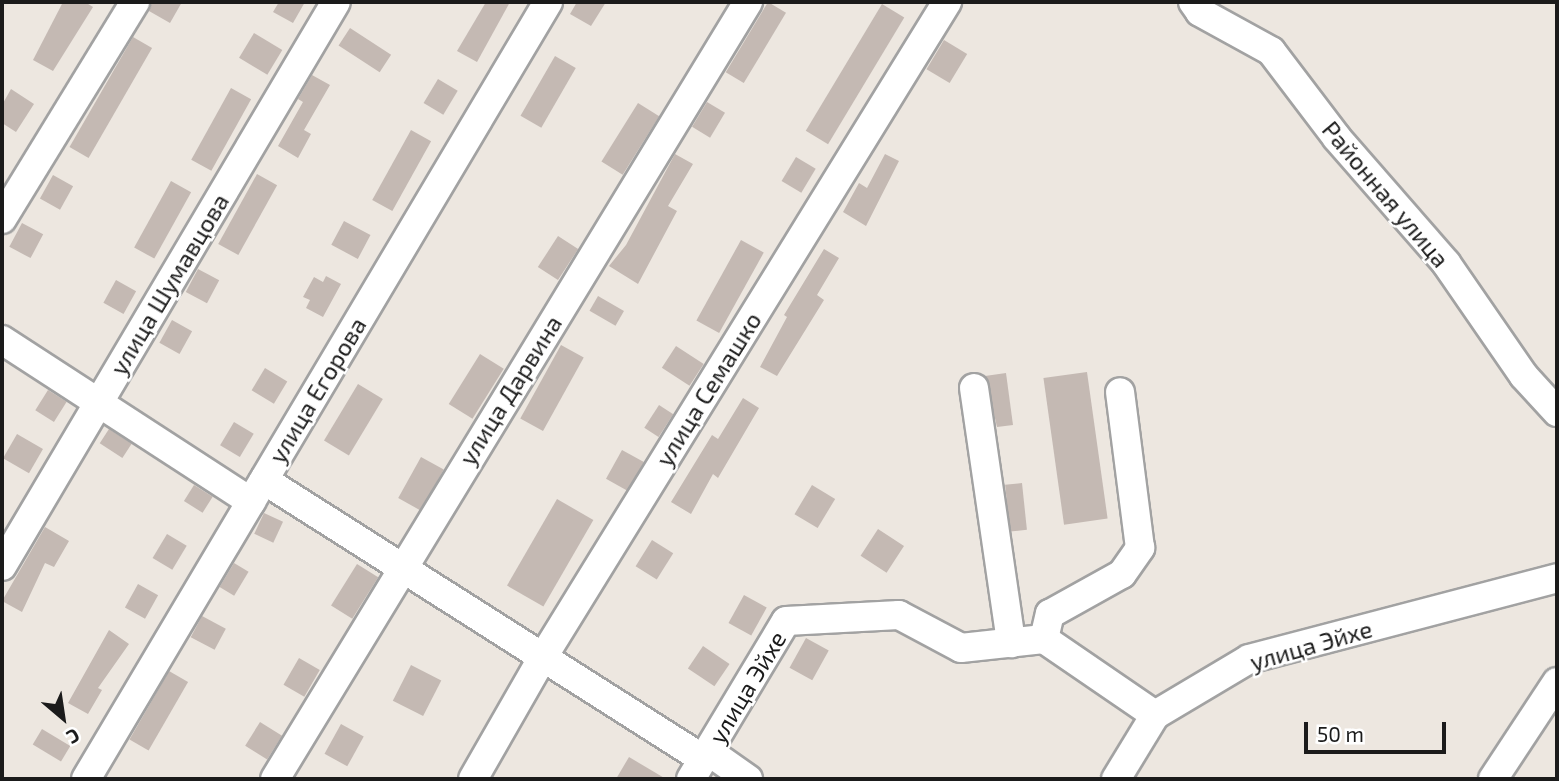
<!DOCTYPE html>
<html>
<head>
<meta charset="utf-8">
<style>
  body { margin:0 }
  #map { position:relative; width:1559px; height:781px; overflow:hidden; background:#ede7e0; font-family:"Exo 2",sans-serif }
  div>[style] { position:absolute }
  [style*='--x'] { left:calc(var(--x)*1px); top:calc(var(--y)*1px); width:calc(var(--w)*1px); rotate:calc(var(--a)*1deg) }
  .building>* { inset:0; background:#c4b9b3; transform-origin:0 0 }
  .roads { filter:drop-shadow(2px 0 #a2a2a2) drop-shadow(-2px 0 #a2a2a2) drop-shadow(0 2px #a2a2a2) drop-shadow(0 -2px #a2a2a2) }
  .minor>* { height:28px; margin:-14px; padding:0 14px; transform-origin:14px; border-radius:14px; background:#fff }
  span { translate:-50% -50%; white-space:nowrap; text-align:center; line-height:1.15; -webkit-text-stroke:5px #fff; paint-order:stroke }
  .street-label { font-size:24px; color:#1b1b1b }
  .frame { position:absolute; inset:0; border:4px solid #1b1b1b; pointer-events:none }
  .north { position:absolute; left:28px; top:683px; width:70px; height:70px; -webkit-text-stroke:5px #fff; paint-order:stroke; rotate:151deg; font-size:19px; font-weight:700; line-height:28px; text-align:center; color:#1b1b1b }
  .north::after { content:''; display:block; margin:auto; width:24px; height:32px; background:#1b1b1b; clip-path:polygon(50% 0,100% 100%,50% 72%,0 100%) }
  .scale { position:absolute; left:1304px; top:722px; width:142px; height:32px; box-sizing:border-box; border:4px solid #1b1b1b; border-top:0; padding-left:9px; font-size:21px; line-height:24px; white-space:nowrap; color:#1b1b1b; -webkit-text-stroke:5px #fff; paint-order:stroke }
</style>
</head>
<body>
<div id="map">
  <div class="building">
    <i style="clip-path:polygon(63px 2px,85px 2px,93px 7px,53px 71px,33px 60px)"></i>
    <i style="clip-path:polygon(152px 2px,182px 2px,170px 23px,149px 11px)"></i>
    <i style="clip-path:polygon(279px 2px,305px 2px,293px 23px,273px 12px)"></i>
    <i style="clip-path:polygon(486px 2px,510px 2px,477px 62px,457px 51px)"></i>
    <i style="clip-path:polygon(577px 2px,606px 2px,591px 26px,570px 14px)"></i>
    <i style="left:768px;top:2px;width:21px;height:82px;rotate:31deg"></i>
    <i style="left:882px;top:4px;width:26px;height:148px;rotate:31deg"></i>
    <i style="left:350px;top:28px;width:49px;height:21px;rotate:33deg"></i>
    <i style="left:254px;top:33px;width:33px;height:29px;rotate:31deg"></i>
    <i style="left:133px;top:37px;width:22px;height:127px;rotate:30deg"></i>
    <i style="left:944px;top:40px;width:27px;height:34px;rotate:31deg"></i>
    <i style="left:555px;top:56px;width:24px;height:69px;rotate:30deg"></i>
    <i style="clip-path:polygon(312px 75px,330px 85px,304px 130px,311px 134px,298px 158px,278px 146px,303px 102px,298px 99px)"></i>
    <i style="left:438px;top:79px;width:23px;height:28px;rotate:31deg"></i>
    <i style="left:231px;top:88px;width:23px;height:82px;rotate:29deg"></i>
    <i style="clip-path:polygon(11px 89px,34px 104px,16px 132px,2px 123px,2px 105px)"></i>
    <i style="left:707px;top:102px;width:21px;height:29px;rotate:31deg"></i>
    <i style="left:638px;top:103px;width:25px;height:69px;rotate:32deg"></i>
    <i style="left:411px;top:130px;width:23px;height:80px;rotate:29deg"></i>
    <i style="clip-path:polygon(675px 154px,693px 164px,668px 206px,677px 211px,638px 284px,609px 266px,626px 245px)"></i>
    <i style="clip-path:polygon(885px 154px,899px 161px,866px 226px,843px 212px,859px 183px,867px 188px)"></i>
    <i style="left:796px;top:157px;width:23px;height:28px;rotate:31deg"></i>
    <i style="left:257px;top:174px;width:23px;height:80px;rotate:29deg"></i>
    <i style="left:53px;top:175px;width:23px;height:27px;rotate:29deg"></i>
    <i style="left:171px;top:181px;width:23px;height:76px;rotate:29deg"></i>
    <i style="left:344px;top:221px;width:30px;height:27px;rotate:28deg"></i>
    <i style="left:22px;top:223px;width:24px;height:27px;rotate:28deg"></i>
    <i style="left:558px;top:236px;width:24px;height:37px;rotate:33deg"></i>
    <i style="left:741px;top:240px;width:26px;height:92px;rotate:29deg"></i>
    <i style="clip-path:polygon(824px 249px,839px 258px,817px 295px,824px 300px,777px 376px,760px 367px,787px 317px,784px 315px)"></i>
    <i style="left:198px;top:269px;width:24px;height:26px;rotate:28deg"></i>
    <i style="clip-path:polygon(326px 276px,341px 284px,323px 317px,306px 308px,310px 300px,303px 297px,314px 277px,323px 282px)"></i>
    <i style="left:116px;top:280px;width:23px;height:26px;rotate:29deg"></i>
    <i style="left:598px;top:296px;width:30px;height:17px;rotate:30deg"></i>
    <i style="left:172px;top:320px;width:23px;height:26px;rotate:29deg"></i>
    <i style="left:561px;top:345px;width:26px;height:84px;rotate:29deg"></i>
    <i style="left:676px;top:346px;width:33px;height:26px;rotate:33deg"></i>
    <i style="left:480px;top:354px;width:28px;height:59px;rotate:32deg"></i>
    <i style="left:265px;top:368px;width:26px;height:26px;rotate:31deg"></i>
    <i style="left:1087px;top:372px;width:148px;height:44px;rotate:82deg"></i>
    <i style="clip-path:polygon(1006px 373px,1013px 425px,997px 427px,985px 376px)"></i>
    <i style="left:358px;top:384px;width:29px;height:66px;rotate:31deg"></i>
    <i style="left:48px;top:390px;width:22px;height:24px;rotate:32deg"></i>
    <i style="clip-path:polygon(743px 398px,759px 408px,718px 478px,713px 474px,691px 514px,671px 502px,712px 435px,718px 439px)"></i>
    <i style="left:659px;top:405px;width:17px;height:27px;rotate:33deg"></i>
    <i style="left:234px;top:422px;width:23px;height:27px;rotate:31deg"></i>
    <i style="left:109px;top:429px;width:27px;height:17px;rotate:33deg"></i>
    <i style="left:17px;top:434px;width:30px;height:28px;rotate:30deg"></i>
    <i style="left:622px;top:450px;width:25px;height:33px;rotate:29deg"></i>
    <i style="left:421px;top:457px;width:26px;height:47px;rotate:29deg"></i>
    <i style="left:1022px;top:483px;width:47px;height:17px;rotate:84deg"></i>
    <i style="left:194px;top:485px;width:22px;height:19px;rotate:32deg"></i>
    <i style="left:812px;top:485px;width:27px;height:34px;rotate:31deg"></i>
    <i style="left:557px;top:499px;width:42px;height:100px;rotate:30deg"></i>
    <i style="left:264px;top:513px;width:21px;height:23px;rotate:25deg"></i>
    <i style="clip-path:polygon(45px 527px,69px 541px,54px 567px,45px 563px,22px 612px,2px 601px)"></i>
    <i style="left:878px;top:529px;width:31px;height:32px;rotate:33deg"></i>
    <i style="left:167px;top:534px;width:23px;height:28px;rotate:31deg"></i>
    <i style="left:652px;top:540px;width:25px;height:31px;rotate:32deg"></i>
    <i style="left:234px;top:563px;width:17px;height:28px;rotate:31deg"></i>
    <i style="left:357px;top:564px;width:25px;height:49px;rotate:32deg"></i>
    <i style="left:138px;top:584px;width:23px;height:27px;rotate:29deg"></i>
    <i style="left:744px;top:595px;width:26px;height:32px;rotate:29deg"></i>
    <i style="left:202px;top:616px;width:27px;height:24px;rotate:28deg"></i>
    <i style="clip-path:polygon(109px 630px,129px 644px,98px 688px,102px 690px,88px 714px,68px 703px)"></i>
    <i style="left:806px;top:638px;width:26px;height:34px;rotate:29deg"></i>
    <i style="left:703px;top:646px;width:32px;height:27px;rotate:34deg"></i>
    <i style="left:299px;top:658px;width:24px;height:31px;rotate:30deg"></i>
    <i style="left:411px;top:665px;width:34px;height:40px;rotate:27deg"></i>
    <i style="left:169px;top:671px;width:22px;height:79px;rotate:30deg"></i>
    <i style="left:260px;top:722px;width:26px;height:28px;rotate:32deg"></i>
    <i style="left:341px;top:724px;width:26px;height:34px;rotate:29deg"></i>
    <i style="left:42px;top:729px;width:33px;height:18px;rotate:31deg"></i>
    <i style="clip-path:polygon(629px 757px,666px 779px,616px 779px)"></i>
  </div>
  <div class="roads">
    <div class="minor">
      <i style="--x:1193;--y:2;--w:12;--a:55"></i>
      <i style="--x:1200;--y:12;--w:81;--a:28.8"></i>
      <i style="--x:1271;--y:51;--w:109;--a:52.8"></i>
      <i style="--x:1337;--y:138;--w:166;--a:48.9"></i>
      <i style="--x:1446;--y:263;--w:137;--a:55.4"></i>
      <i style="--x:1524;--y:376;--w:49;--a:47.5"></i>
      <i style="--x:2;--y:219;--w:255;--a:-58.5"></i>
      <i style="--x:2;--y:340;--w:297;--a:33"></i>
      <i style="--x:974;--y:388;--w:258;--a:81.7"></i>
      <i style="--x:264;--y:480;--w:520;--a:32.44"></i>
      <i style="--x:2;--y:566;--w:655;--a:-59.37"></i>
      <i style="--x:1044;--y:639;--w:26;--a:-77"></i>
      <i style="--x:1050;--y:614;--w:82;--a:-29.1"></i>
      <i style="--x:1122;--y:574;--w:32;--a:-55"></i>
      <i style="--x:1140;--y:548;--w:157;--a:-97.3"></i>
      <i style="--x:708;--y:751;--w:49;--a:35"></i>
      <i style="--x:86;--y:779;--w:904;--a:-59.26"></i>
      <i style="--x:275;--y:779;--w:910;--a:-58.67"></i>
      <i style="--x:473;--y:779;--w:141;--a:-60.2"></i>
      <i style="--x:543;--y:657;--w:770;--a:-58.33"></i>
      <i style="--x:691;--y:779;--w:184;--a:-59"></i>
      <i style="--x:786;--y:621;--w:113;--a:-3"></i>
      <i style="--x:899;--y:615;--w:70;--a:28"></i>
      <i style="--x:961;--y:648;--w:83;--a:-6.2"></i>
      <i style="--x:1044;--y:639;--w:135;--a:34.4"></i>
      <i style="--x:1155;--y:715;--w:109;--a:-30.8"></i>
      <i style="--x:1249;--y:659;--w:318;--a:-14.7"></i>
      <i style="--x:1116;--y:779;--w:75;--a:-58.6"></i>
      <i style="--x:1493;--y:779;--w:116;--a:-56.6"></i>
    </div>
  </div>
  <div class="street-label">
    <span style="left:1386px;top:194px;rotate:50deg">Районная улица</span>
    <span style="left:169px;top:284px;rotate:-59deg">улица Шумавцова</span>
    <span style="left:708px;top:389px;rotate:-58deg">улица Семашко</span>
    <span style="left:317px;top:390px;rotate:-59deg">улица Егорова</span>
    <span style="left:510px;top:390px;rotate:-58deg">улица Дарвина</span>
    <span style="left:1311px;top:645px;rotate:-16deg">улица Эйхе</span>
    <span style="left:747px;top:687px;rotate:-59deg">улица Эйхе</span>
  </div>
  <div class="frame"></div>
  <div class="north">С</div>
  <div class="scale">50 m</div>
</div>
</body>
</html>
